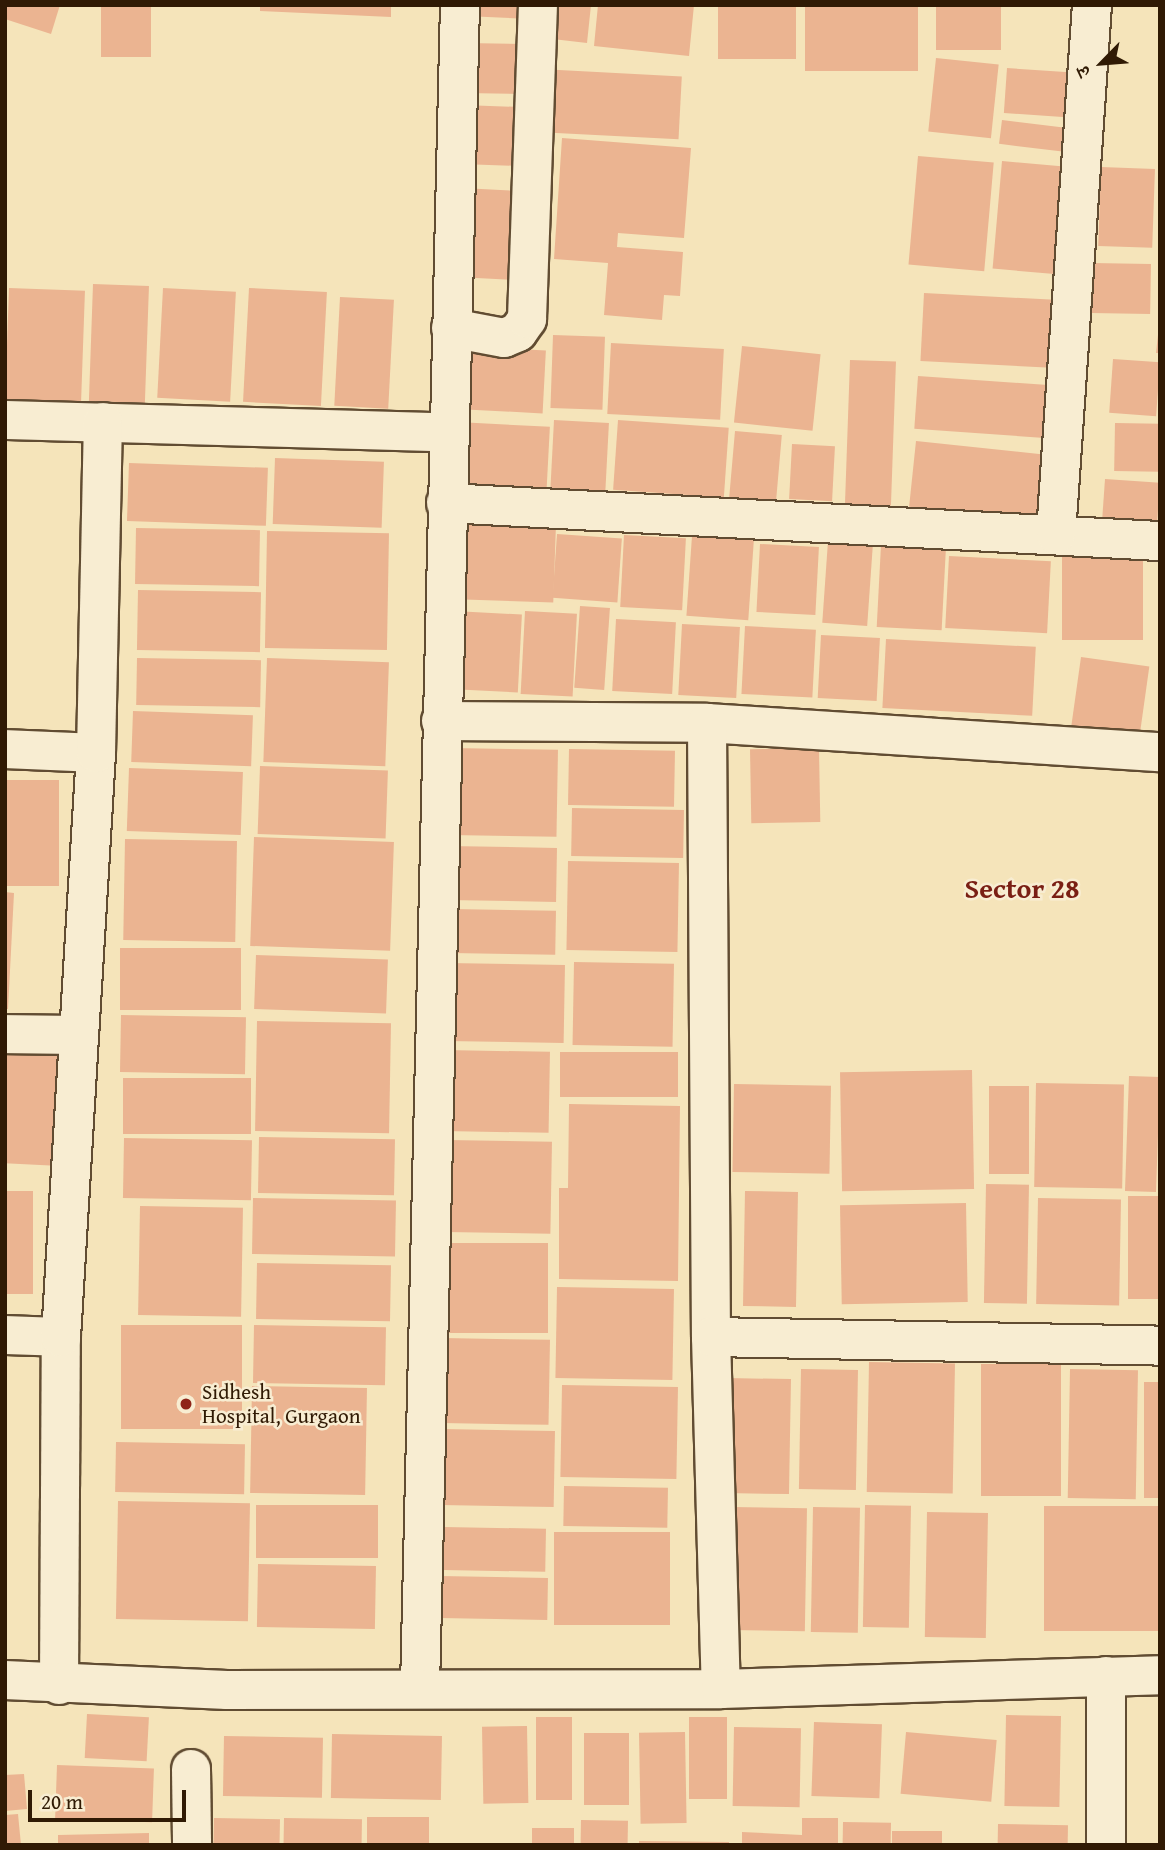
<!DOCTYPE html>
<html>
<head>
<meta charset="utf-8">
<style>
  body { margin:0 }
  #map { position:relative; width:1165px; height:1850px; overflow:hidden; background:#f5e4ba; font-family:"Gentium Book Plus","Noto Serif Devanagari",serif }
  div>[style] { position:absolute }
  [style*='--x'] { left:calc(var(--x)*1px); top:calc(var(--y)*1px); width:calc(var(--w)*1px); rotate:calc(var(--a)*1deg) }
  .building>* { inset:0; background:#ebb491; transform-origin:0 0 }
  .roads { filter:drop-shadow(2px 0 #614c32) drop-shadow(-2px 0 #614c32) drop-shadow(0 2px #614c32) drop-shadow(0 -2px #614c32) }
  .minor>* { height:38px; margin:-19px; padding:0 19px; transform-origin:19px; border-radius:19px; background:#f8edd2 }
  .tertiary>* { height:38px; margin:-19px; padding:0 19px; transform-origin:19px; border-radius:19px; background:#f8edd2 }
  .dots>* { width:19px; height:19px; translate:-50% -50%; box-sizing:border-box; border:4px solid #f8edd2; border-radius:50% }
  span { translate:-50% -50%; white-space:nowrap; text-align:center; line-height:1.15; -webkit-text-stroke:5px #f8edd2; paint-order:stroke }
  .poi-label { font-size:21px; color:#301a04 }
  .left { translate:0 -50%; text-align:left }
  .district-label { font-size:28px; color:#7a1f14; font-weight:700 }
  .frame { position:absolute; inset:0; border:7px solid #301a04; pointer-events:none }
  .north { position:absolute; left:1067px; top:28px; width:70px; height:70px; -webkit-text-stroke:5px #f8edd2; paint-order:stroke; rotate:245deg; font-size:19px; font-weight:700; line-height:28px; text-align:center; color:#301a04 }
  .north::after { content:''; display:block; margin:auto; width:24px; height:32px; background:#301a04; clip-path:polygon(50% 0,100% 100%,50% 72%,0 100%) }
  .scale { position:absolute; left:28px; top:1790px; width:158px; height:32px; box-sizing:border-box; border:4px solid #301a04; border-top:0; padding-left:9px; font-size:21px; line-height:24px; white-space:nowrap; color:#301a04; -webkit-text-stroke:5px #f8edd2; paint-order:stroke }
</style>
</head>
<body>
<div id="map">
  <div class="building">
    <i style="clip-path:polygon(5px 5px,60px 5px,51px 34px,5px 19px)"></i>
    <i style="left:101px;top:5px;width:50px;height:52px"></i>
    <i style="clip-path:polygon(260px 5px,391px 5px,391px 17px,260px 11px)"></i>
    <i style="clip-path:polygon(465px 5px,529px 5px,529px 19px,465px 16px)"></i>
    <i style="clip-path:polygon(548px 5px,591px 5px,587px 43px,544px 38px)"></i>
    <i style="clip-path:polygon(598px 5px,694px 5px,689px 56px,594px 46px)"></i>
    <i style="left:718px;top:5px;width:78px;height:54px"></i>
    <i style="left:805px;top:5px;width:113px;height:66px"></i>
    <i style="left:936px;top:5px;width:65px;height:45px"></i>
    <i style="left:465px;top:43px;width:62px;height:50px;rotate:1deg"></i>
    <i style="left:936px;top:58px;width:63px;height:74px;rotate:6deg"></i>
    <i style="left:1007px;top:68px;width:66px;height:45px;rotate:4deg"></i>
    <i style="left:540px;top:69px;width:142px;height:63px;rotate:3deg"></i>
    <i style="left:463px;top:105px;width:66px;height:59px;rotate:2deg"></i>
    <i style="left:1002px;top:120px;width:68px;height:24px;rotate:7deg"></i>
    <i style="clip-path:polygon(562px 138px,691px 148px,684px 238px,618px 233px,617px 247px,683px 252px,680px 296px,664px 295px,662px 320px,604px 315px,608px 263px,554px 259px)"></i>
    <i style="left:918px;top:156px;width:76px;height:109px;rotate:5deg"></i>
    <i style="left:1002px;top:161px;width:65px;height:108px;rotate:5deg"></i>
    <i style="left:1101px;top:167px;width:54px;height:79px;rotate:2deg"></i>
    <i style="left:462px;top:188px;width:65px;height:89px;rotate:3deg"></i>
    <i style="left:1092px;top:263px;width:59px;height:50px;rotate:1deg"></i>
    <i style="left:93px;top:284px;width:56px;height:117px;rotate:2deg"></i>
    <i style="left:9px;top:288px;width:76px;height:111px;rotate:2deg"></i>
    <i style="left:163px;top:288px;width:73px;height:110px;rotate:3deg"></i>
    <i style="left:249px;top:288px;width:78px;height:114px;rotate:3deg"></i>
    <i style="left:924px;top:293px;width:136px;height:68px;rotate:3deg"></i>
    <i style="left:340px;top:297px;width:54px;height:109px;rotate:3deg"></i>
    <i style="left:553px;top:335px;width:52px;height:73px;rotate:2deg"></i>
    <i style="clip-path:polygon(1158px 335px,1160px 335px,1160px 353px,1156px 353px)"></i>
    <i style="left:611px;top:343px;width:113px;height:71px;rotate:3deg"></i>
    <i style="left:460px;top:346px;width:86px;height:63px;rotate:3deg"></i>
    <i style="left:742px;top:346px;width:79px;height:77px;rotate:6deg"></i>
    <i style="left:1113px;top:359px;width:47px;height:54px;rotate:4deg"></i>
    <i style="left:850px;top:360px;width:46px;height:144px;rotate:2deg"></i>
    <i style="left:918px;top:376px;width:141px;height:53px;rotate:4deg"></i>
    <i style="left:554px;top:420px;width:55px;height:71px;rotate:3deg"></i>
    <i style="left:618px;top:420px;width:111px;height:70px;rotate:4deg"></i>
    <i style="left:457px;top:422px;width:93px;height:68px;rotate:3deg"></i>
    <i style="left:1115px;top:423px;width:45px;height:48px;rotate:1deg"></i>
    <i style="left:735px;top:431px;width:47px;height:69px;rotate:5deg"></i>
    <i style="left:916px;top:441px;width:133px;height:66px;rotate:6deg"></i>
    <i style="left:792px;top:444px;width:43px;height:55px;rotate:3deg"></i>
    <i style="left:275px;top:458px;width:109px;height:66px;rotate:2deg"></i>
    <i style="left:129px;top:463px;width:139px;height:58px;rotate:2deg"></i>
    <i style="left:1105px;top:479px;width:55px;height:46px;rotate:4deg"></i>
    <i style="left:452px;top:522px;width:104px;height:77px;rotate:2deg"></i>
    <i style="left:136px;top:528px;width:124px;height:56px;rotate:1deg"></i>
    <i style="left:267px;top:531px;width:122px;height:117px;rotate:1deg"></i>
    <i style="left:557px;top:534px;width:65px;height:64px;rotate:4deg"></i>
    <i style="left:624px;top:535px;width:62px;height:72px;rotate:3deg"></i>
    <i style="left:692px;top:536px;width:62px;height:80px;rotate:4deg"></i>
    <i style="left:828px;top:541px;width:45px;height:82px;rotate:4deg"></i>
    <i style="left:760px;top:544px;width:59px;height:68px;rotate:3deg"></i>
    <i style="left:881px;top:545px;width:65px;height:82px;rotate:3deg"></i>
    <i style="left:949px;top:556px;width:102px;height:72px;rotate:3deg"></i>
    <i style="left:1062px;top:556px;width:81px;height:84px"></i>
    <i style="left:138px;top:590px;width:123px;height:60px;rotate:1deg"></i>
    <i style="left:580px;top:606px;width:30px;height:82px;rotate:4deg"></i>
    <i style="left:454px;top:611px;width:68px;height:78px;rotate:3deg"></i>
    <i style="left:525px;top:611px;width:52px;height:83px;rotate:3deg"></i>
    <i style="left:616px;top:619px;width:60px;height:72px;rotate:3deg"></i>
    <i style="left:682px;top:624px;width:58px;height:71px;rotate:3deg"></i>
    <i style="left:745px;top:626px;width:71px;height:68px;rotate:3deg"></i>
    <i style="left:821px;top:635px;width:59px;height:63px;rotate:3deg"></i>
    <i style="left:886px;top:639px;width:150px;height:69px;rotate:3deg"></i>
    <i style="left:1081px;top:657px;width:69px;height:82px;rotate:8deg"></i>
    <i style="left:137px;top:658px;width:124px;height:47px;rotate:1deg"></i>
    <i style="left:267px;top:658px;width:122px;height:104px;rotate:2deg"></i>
    <i style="left:133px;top:711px;width:120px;height:51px;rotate:2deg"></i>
    <i style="left:451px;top:748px;width:107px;height:87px;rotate:1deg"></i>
    <i style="left:819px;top:748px;width:74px;height:69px;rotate:89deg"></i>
    <i style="left:569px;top:749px;width:106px;height:56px;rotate:1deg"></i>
    <i style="left:260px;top:766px;width:128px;height:68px;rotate:2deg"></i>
    <i style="left:129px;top:768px;width:114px;height:63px;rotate:2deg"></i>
    <i style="left:5px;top:780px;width:54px;height:106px"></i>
    <i style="left:572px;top:808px;width:112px;height:48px;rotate:1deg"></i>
    <i style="left:254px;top:837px;width:140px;height:109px;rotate:2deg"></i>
    <i style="left:125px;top:839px;width:112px;height:101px;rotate:1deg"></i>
    <i style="left:448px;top:846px;width:109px;height:54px;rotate:1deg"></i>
    <i style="left:568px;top:861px;width:111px;height:89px;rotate:1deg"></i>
    <i style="clip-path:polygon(5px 892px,14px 893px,8px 1009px,5px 1009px)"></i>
    <i style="left:451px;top:909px;width:105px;height:44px;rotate:1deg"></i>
    <i style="left:120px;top:948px;width:121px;height:62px"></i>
    <i style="left:256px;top:955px;width:132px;height:54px;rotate:2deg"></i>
    <i style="left:574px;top:962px;width:100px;height:83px;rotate:1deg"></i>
    <i style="left:447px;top:963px;width:118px;height:78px;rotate:1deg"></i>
    <i style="left:121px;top:1015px;width:125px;height:57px;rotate:1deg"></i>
    <i style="left:257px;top:1021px;width:134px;height:110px;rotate:1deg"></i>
    <i style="left:445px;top:1050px;width:105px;height:81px;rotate:1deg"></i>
    <i style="left:560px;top:1052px;width:118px;height:45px"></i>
    <i style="left:5px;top:1053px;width:61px;height:110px;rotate:3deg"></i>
    <i style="left:972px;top:1070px;width:119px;height:132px;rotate:89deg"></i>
    <i style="left:1129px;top:1076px;width:31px;height:115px;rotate:2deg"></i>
    <i style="left:123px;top:1078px;width:128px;height:56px"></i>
    <i style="left:1036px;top:1083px;width:88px;height:104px;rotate:1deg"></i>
    <i style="left:734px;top:1084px;width:97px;height:88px;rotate:1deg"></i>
    <i style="left:989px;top:1086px;width:40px;height:88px"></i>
    <i style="clip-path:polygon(569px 1104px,680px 1106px,678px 1281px,559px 1279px,559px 1188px,568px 1188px)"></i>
    <i style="left:259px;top:1137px;width:136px;height:56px;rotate:1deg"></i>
    <i style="left:124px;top:1138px;width:128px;height:60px;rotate:1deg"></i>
    <i style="left:447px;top:1140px;width:105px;height:92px;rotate:1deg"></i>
    <i style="left:986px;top:1184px;width:43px;height:119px;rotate:1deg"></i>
    <i style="left:5px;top:1191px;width:28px;height:103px"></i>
    <i style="left:745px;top:1191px;width:53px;height:115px;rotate:1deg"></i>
    <i style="left:1128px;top:1196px;width:32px;height:103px"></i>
    <i style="left:253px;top:1198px;width:143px;height:56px;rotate:1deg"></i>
    <i style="left:1038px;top:1198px;width:83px;height:106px;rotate:1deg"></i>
    <i style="left:966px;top:1203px;width:99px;height:126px;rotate:89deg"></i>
    <i style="left:140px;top:1206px;width:103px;height:109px;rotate:1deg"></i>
    <i style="left:449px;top:1243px;width:99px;height:90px"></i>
    <i style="left:257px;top:1263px;width:134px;height:56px;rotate:1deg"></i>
    <i style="left:557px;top:1287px;width:117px;height:91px;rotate:1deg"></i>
    <i style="left:121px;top:1325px;width:121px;height:104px"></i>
    <i style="left:254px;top:1325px;width:132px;height:58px;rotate:1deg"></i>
    <i style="left:443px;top:1338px;width:107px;height:85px;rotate:1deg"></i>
    <i style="left:869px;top:1362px;width:86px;height:130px;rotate:1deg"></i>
    <i style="left:981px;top:1364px;width:80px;height:132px"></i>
    <i style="left:801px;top:1369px;width:57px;height:120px;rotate:1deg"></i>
    <i style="left:1070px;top:1369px;width:68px;height:129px;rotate:1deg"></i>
    <i style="left:727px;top:1378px;width:64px;height:115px;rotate:1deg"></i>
    <i style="left:1144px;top:1382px;width:16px;height:116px"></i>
    <i style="left:562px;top:1385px;width:116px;height:92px;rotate:1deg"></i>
    <i style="left:252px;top:1386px;width:115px;height:107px;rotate:1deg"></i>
    <i style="left:442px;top:1429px;width:113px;height:76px;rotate:1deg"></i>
    <i style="left:116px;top:1442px;width:129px;height:50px;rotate:1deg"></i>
    <i style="left:564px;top:1486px;width:104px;height:40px;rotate:1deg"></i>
    <i style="left:118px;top:1501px;width:132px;height:118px;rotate:1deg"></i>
    <i style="left:256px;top:1505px;width:122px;height:53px"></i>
    <i style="left:865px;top:1505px;width:46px;height:122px;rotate:1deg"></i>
    <i style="left:1044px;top:1506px;width:116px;height:125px"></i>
    <i style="left:732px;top:1507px;width:75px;height:123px;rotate:1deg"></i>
    <i style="left:813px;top:1507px;width:47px;height:125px;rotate:1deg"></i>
    <i style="left:927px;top:1512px;width:61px;height:125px;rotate:1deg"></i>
    <i style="left:444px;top:1527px;width:102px;height:43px;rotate:1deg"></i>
    <i style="left:554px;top:1532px;width:116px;height:93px"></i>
    <i style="left:258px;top:1564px;width:118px;height:63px;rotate:1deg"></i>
    <i style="left:440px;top:1576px;width:108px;height:42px;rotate:1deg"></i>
    <i style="left:87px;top:1714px;width:62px;height:44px;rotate:3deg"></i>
    <i style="left:1006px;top:1715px;width:55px;height:91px;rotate:1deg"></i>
    <i style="left:536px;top:1717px;width:36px;height:83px"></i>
    <i style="left:689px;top:1717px;width:38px;height:82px"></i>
    <i style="left:814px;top:1722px;width:68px;height:74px;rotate:2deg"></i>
    <i style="left:527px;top:1726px;width:77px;height:45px;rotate:89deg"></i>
    <i style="left:734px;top:1727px;width:67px;height:79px;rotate:1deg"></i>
    <i style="left:685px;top:1732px;width:91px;height:46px;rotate:89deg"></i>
    <i style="left:906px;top:1732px;width:91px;height:62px;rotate:5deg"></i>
    <i style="left:584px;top:1733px;width:45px;height:72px"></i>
    <i style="left:332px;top:1734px;width:110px;height:64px;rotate:1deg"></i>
    <i style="left:224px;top:1736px;width:99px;height:60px;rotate:1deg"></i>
    <i style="left:57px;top:1765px;width:97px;height:54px;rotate:2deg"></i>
    <i style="clip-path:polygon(24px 1774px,27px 1809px,5px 1811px,5px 1775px)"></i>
    <i style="clip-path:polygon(18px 1814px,21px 1845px,5px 1845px,5px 1815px)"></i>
    <i style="left:367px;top:1817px;width:62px;height:28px"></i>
    <i style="left:214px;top:1818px;width:66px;height:27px;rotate:1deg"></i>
    <i style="left:284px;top:1818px;width:78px;height:27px;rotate:1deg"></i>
    <i style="clip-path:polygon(802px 1818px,838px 1818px,838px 1845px,742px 1845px,742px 1832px,802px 1835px)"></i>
    <i style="left:581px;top:1820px;width:47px;height:25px;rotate:1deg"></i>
    <i style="left:843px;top:1822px;width:48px;height:23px;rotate:1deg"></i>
    <i style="left:998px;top:1824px;width:70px;height:21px;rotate:1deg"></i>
    <i style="left:532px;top:1828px;width:42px;height:17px"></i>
    <i style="left:892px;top:1831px;width:50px;height:14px"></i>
    <i style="clip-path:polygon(149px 1833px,149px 1845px,58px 1845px,58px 1835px)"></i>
    <i style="clip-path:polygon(639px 1841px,729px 1842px,729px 1845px,639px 1845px)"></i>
  </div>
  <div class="roads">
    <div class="minor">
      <i style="--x:451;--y:328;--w:54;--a:10.7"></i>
      <i style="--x:504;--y:338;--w:15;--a:-23"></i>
      <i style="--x:518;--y:332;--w:16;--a:-55"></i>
      <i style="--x:527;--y:319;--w:314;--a:-88"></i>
      <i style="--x:5;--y:420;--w:443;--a:1.6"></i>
      <i style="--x:446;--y:503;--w:715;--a:3.05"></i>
      <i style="--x:1056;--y:534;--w:530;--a:-86.11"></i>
      <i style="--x:441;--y:721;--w:266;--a:0.4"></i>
      <i style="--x:707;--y:723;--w:454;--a:3.7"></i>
      <i style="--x:707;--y:723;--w:614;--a:89.63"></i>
      <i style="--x:711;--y:1337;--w:352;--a:88.4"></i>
      <i style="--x:5;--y:749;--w:91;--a:2.5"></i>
      <i style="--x:5;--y:1034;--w:74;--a:0.8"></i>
      <i style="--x:5;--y:1335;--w:56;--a:2"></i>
      <i style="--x:711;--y:1337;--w:449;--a:1.1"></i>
      <i style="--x:1106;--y:1676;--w:169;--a:90"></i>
      <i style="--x:59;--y:1685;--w:348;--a:-89.7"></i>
      <i style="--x:61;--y:1337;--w:585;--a:-86.57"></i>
      <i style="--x:96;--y:753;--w:331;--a:-88.8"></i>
      <i style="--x:420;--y:1688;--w:1683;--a:-88.64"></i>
      <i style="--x:191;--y:1769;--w:76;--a:89.2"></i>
    </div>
    <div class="tertiary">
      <i style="--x:5;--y:1680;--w:222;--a:2.6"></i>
      <i style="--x:227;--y:1690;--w:494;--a:-0.1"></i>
      <i style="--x:721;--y:1689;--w:439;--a:-1.8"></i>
    </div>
  </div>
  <div class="dots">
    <i style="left:186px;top:1404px;background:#8f2418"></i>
  </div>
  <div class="poi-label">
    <span class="left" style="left:202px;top:1404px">Sidhesh<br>Hospital, Gurgaon</span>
  </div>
  <div class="district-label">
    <span style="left:1022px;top:888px">Sector 28</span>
  </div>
  <div class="frame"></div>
  <div class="north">उ</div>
  <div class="scale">20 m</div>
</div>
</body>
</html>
